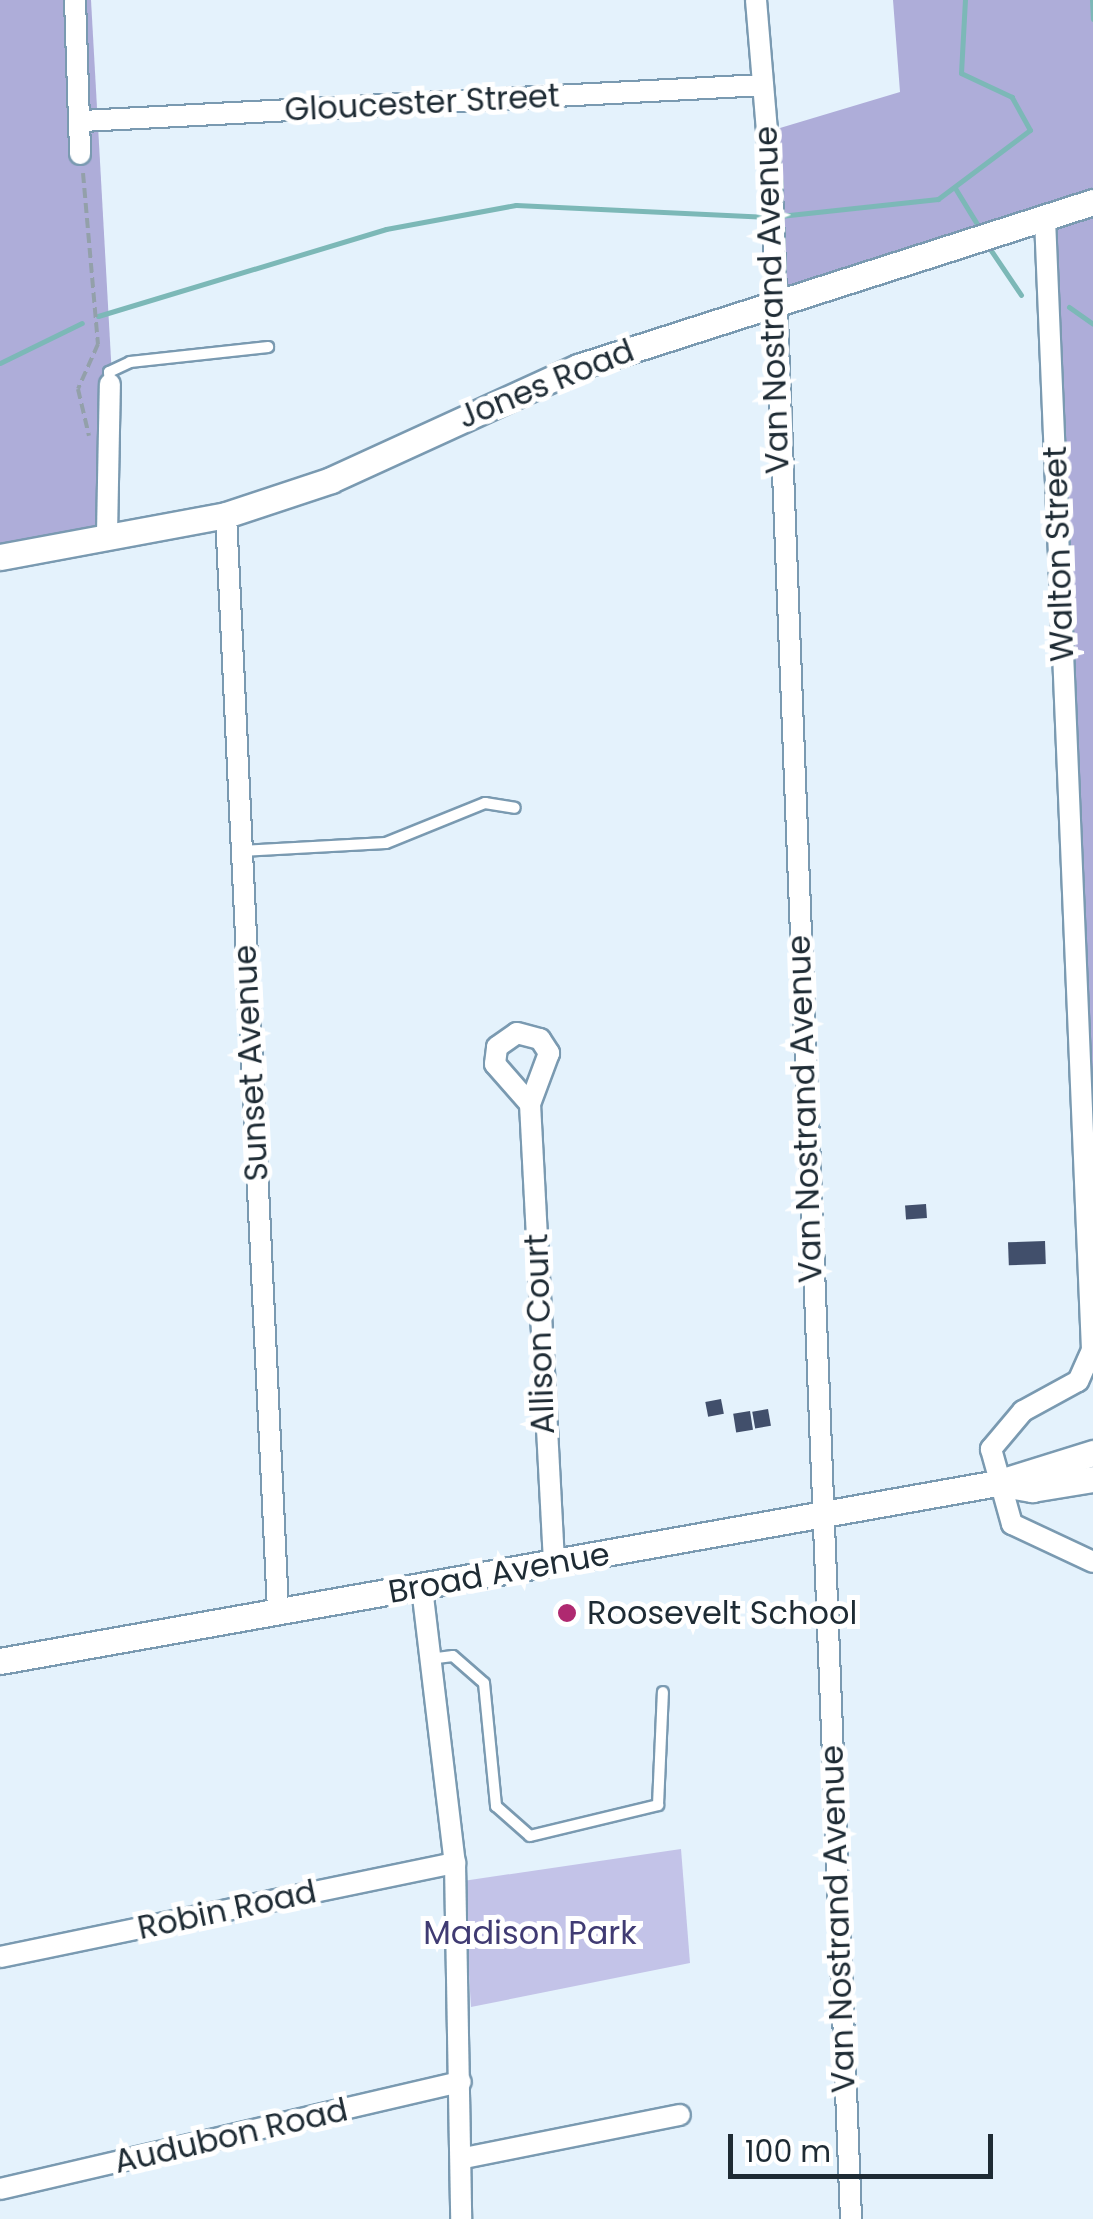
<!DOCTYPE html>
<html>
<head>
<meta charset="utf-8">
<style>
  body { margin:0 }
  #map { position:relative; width:1093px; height:2219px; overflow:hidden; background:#e4f2fc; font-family:Poppins,sans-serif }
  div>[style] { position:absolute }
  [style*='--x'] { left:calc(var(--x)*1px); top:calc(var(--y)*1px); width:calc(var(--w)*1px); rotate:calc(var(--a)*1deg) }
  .green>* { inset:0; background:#c3c3e8 }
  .forest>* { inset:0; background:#aeadd9 }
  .stream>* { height:5px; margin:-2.5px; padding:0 2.5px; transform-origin:2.5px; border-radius:2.5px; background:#7cb8b7 }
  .building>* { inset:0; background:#414f6b; transform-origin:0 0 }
  .path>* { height:4px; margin-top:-2px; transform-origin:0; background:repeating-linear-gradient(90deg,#93a0aa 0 10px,transparent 0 15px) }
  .roads { filter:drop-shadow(2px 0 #7a9ab1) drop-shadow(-2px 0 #7a9ab1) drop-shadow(0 2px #7a9ab1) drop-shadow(0 -2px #7a9ab1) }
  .service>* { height:10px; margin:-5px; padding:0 5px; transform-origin:5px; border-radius:5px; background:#fff }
  .minor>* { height:20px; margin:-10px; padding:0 10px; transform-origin:10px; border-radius:10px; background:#fff }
  .tertiary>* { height:25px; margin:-12.5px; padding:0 12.5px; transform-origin:12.5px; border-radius:12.5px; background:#fff }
  .dots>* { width:28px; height:28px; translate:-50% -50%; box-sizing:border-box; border:5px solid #fff; border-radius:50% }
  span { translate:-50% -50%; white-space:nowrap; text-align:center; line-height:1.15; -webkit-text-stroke:10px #fff; paint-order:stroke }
  .street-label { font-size:32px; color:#1e2b34 }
  .poi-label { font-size:32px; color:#1e2b34 }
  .left { translate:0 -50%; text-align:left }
  .park-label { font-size:32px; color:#403b73 }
  .scale { position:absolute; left:728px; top:2134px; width:265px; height:45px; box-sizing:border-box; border:5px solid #1e2b34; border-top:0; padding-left:12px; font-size:30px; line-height:35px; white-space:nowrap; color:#1e2b34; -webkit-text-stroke:8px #fff; paint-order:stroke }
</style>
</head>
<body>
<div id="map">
  <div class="green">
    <i style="clip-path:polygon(681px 1849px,690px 1963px,471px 2007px,463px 1881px)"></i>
  </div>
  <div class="forest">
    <i style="clip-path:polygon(0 0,91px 0,117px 467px,111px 530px,0 564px)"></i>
    <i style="clip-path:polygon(893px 0,1093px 0,1093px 1279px,1048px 212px,773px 310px,770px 131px,900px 92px)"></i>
  </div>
  <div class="stream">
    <i style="--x:1092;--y:0;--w:19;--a:87"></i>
    <i style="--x:955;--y:188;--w:52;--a:58.5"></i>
    <i style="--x:780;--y:216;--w:159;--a:-6.1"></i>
    <i style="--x:938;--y:199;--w:115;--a:-36.9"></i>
    <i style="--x:1030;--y:130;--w:38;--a:-119"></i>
    <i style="--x:1012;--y:97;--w:56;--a:-154.8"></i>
    <i style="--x:961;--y:73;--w:73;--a:-86.9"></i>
    <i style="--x:988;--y:246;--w:59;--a:56"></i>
    <i style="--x:1069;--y:307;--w:29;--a:35"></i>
    <i style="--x:98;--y:316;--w:301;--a:-16.8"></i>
    <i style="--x:386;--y:229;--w:132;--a:-10.5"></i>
    <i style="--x:516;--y:205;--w:253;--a:2.7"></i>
    <i style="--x:0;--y:363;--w:91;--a:-26"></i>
  </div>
  <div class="building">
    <i style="left:926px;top:1204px;width:14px;height:21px;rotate:86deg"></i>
    <i style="left:1045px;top:1241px;width:23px;height:37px;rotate:88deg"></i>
    <i style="left:721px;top:1399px;width:15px;height:16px;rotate:79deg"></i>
    <i style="left:768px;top:1409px;width:17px;height:16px;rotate:80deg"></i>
    <i style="left:750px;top:1411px;width:19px;height:17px;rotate:81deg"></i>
  </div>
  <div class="path">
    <i style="--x:83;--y:173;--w:172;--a:85"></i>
    <i style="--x:98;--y:344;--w:49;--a:114"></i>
    <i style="--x:78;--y:389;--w:48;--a:76.8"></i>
  </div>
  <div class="roads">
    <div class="service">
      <i style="--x:110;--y:384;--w:12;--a:-95"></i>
      <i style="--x:109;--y:372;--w:23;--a:-25"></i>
      <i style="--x:130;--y:362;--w:139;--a:-6.2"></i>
      <i style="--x:241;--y:851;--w:145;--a:-3.2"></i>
      <i style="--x:386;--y:843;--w:107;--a:-22"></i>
      <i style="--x:485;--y:803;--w:30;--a:9"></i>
      <i style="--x:429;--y:1659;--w:24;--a:-7"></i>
      <i style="--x:453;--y:1656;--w:41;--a:41.1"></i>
      <i style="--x:484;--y:1683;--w:124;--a:84.4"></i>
      <i style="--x:496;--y:1806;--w:45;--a:41.4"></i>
      <i style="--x:530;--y:1836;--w:132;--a:-13.6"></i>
      <i style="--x:658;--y:1805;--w:113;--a:-87.5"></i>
    </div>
    <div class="minor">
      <i style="--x:75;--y:0;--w:154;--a:88.1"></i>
      <i style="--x:756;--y:0;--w:191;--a:85.2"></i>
      <i style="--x:772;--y:190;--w:2031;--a:87.77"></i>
      <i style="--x:83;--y:121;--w:680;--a:-3.03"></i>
      <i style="--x:1045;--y:219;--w:1132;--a:87.62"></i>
      <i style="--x:1092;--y:1350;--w:34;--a:114"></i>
      <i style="--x:1078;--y:1381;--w:63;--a:151.4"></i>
      <i style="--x:1023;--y:1411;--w:50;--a:130.1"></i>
      <i style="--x:991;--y:1449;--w:78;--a:74.4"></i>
      <i style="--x:1012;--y:1524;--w:89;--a:25.1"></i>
      <i style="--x:226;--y:515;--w:1097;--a:87.28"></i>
      <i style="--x:107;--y:534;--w:150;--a:-88.9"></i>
      <i style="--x:530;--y:1104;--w:53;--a:-131.2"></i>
      <i style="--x:495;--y:1064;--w:17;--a:-83"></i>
      <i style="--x:497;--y:1047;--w:24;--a:-35"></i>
      <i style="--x:517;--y:1033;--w:24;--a:15"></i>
      <i style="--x:540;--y:1039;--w:17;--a:57"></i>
      <i style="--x:549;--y:1053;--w:54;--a:110.4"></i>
      <i style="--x:530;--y:1104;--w:461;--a:87"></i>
      <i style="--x:422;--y:1588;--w:277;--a:83.2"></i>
      <i style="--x:455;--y:1863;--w:356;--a:89"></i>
      <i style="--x:0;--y:1957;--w:465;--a:-11.7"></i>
      <i style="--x:464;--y:2158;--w:220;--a:-11.3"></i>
      <i style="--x:0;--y:2189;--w:473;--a:-13.1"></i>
    </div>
    <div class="tertiary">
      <i style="--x:0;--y:557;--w:230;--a:-10.5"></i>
      <i style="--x:226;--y:515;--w:111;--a:-18.4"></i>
      <i style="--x:331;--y:480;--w:272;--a:-24.6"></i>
      <i style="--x:578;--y:367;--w:541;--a:-17.76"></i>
      <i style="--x:997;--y:1483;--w:36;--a:10"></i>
      <i style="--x:1032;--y:1489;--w:62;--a:-9.3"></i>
      <i style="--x:0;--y:1661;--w:1013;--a:-10.12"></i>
      <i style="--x:997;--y:1483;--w:101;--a:-17.4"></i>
    </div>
  </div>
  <div class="dots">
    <i style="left:567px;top:1613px;background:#af2970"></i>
  </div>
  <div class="street-label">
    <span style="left:422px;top:103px;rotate:-3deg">Gloucester Street</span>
    <span style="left:772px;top:300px;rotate:-92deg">Van Nostrand Avenue</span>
    <span style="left:546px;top:384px;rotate:-22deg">Jones Road</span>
    <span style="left:1059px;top:554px;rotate:-92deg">Walton Street</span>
    <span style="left:251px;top:1063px;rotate:-93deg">Sunset Avenue</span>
    <span style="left:805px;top:1109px;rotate:-92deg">Van Nostrand Avenue</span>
    <span style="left:540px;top:1334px;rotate:-92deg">Allison Court</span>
    <span style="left:499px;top:1573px;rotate:-10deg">Broad Avenue</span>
    <span style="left:227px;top:1910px;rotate:-12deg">Robin Road</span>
    <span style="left:838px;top:1919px;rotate:-92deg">Van Nostrand Avenue</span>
    <span style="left:231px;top:2136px;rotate:-13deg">Audubon Road</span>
  </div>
  <div class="poi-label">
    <span class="left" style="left:587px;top:1613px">Roosevelt School</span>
  </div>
  <div class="park-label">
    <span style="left:530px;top:1933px">Madison Park</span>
  </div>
  <div class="scale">100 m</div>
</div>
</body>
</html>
